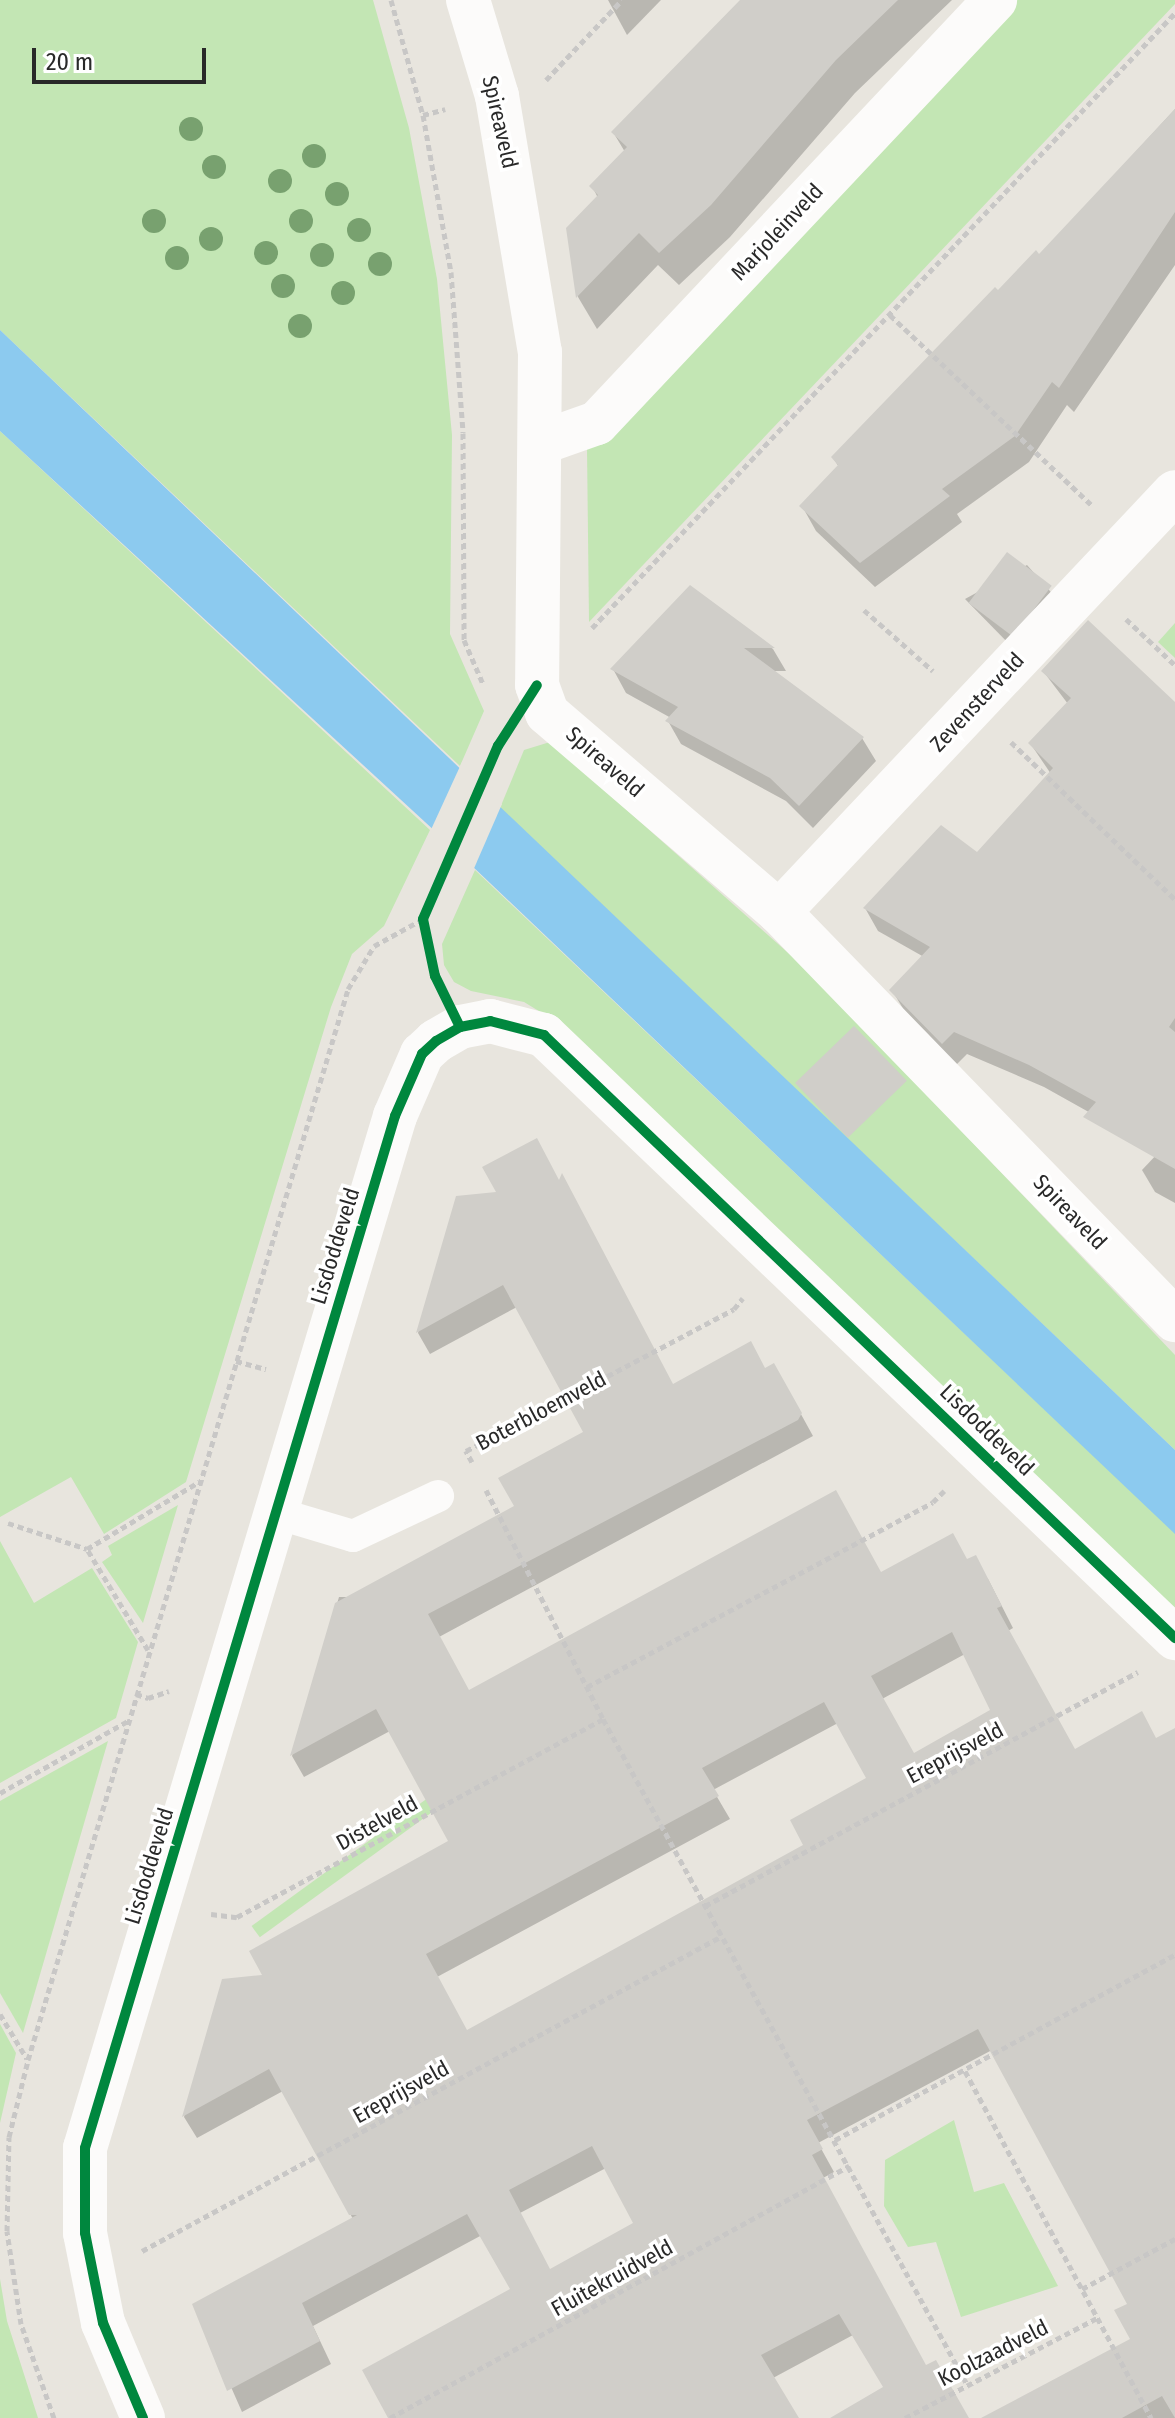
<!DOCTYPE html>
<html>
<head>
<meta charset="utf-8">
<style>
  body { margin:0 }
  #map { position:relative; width:1175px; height:2418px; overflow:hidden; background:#e8e5de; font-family:"Fira Sans Condensed",sans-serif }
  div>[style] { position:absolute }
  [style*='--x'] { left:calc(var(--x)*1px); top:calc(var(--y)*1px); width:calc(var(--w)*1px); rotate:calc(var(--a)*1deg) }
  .green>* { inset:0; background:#c3e6b4; transform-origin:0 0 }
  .water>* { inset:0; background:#8ccaef }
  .pier>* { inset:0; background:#e8e5de }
  .shadow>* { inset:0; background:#0003 }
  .building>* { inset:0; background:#d0cec9; transform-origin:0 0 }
  .path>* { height:5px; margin-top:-2.5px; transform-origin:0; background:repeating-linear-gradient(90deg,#c8c7c6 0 6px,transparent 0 10px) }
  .lane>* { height:32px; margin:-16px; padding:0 16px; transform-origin:16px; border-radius:16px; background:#fcfbfa }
  .street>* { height:44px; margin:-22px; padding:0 22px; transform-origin:22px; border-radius:22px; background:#fcfbfa }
  .cycleway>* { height:10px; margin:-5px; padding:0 5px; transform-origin:5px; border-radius:5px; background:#00873e }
  .trees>* { width:24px; height:24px; margin:-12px; border-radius:50%; background:#78a16f }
  span { translate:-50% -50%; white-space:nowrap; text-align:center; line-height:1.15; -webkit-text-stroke:7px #fff; paint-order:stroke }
  .street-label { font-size:22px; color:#292929 }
  .scale { position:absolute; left:32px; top:48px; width:174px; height:36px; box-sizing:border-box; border:4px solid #292929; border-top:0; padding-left:10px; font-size:24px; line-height:28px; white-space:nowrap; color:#292929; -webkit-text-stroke:6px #fff; paint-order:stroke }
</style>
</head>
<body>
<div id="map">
  <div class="green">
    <i style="clip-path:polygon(0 0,373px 0,409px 128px,437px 279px,452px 435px,450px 634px,484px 711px,460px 766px,0 330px)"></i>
    <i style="clip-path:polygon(1014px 0,1175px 0,1175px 4px,589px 622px,587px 448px)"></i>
    <i style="clip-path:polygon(0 431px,430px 830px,384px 926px,352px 954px,331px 1007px,186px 1482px,104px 1534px,71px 1477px,0 1517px)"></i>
    <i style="clip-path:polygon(1175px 623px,1175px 658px,1158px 642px)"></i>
    <i style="clip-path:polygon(550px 742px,812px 974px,1175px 1355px,1175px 1450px,500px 808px,524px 750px)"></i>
    <i style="clip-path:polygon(475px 870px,1175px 1533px,1175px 1610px,547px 1016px,524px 1002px,471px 991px,454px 982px,444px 965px,442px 944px)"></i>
    <i style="clip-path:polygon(178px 1505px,143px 1623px,102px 1562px,112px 1555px,108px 1546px)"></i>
    <i style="clip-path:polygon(0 1541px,34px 1603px,92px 1568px,138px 1642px,116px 1718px,0 1783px)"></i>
    <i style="clip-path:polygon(108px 1741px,23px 2033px,0 1993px,0 1801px)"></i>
    <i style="left:487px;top:1755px;width:14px;height:291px;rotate:54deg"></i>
    <i style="clip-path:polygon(0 2024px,16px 2053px,0 2123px)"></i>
    <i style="clip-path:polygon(954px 2120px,974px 2192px,1004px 2183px,1058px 2286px,961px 2317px,936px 2242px,908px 2247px,884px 2206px,885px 2160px)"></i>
    <i style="clip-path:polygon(0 2279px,7px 2321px,38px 2418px,0 2418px)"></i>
  </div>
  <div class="water">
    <i style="clip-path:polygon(0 330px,1175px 1450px,1175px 1534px,450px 845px,0 431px)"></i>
  </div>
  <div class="pier">
    <i style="clip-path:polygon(462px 762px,502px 804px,472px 873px,429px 834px)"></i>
  </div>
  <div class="shadow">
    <i style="clip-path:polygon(608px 0,661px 0,627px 35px)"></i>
    <i style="clip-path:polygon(741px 0,952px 0,855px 93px,730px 237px,679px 285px,658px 265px,597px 329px,578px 297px,568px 229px,598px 198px,592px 186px,625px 152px,613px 132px)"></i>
    <i style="clip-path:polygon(1175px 109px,1175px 265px,1074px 412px,1067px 405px,1029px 462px,957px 514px,962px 522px,875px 587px,816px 531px,802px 506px,839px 467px,833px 458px,1039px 257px)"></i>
    <i style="clip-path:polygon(1027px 565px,1057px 599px,1012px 647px,965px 599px)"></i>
    <i style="clip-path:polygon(690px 588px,773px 649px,786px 671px,771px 671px,862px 738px,876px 761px,813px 828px,786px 801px,681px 744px,668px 721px,671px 718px,626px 693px,613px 669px)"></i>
    <i style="clip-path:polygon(1043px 671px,1175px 704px,1175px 1060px,1128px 1134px,1044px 1087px,967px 1054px,956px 1065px,905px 1012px,892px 990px,924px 957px,878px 931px,865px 908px,977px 854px,1051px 774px,1030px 743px,1068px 704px)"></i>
    <i style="clip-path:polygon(1175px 1135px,1175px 1203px,1155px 1192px,1142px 1170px)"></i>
    <i style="clip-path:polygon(evenodd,458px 1198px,673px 1386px,765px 1370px,786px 1387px,813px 1436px,439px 1637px,469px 1693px,881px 1574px,967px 1562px,988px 1579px,1013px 1628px,1008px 1631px,1075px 1751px,1156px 1741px,1175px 1755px,1175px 2418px,986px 2418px,1133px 2339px,1129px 2304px,992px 2050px,818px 2143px,834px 2172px,823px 2178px,926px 2368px,967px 2418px,834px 2418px,885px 2388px,853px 2335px,773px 2378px,797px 2418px,390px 2418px,513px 2289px,482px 2235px,313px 2326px,331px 2364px,242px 2412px,195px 2305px,353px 2219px,283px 2091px,197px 2138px,184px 2117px,224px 1981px,265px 1977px,451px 1842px,390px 1731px,304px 1777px,292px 1756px,339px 1597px,349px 1597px,517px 1507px,586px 1433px,517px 1307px,430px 1354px,418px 1333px,458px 1198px,965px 1654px,993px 1711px,913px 1756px,882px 1699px,965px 1654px,458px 1198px,838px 1723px,869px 1779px,806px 1846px,467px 2032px,437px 1977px,730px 1819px,713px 1790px,838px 1723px,458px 1198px,606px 2168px,636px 2224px,550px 2271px,520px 2213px,606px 2168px)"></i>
  </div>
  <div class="building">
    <i style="clip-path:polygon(740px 0,898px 0,836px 60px,711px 205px,659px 253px,639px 233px,576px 298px,566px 228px,598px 195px,589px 186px,627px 147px,611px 132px)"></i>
    <i style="clip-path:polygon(1175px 109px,1175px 212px,1059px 388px,1052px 382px,1015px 436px,942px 489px,950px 496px,860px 563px,799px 506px,838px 465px,831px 457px,995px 287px,998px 290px,1036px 250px,1039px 254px)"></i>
    <i style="left:1007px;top:552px;width:56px;height:64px;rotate:37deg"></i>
    <i style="clip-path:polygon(690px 585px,775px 648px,744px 648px,864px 737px,799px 806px,770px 778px,665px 721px,678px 707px,610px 669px)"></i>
    <i style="clip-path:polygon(1088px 620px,1175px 702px,1175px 1018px,1169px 1027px,1175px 1032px,1175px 1169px,1083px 1117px,1096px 1102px,1029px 1065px,954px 1032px,942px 1044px,889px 990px,930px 947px,863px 908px,941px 825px,977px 852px,1053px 768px,1028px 743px,1071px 698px,1041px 671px)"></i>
    <i style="left:854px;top:1026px;width:76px;height:82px;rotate:46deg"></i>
    <i style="clip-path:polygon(evenodd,537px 1138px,559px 1180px,562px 1173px,673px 1384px,751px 1341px,765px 1368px,774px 1363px,802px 1413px,798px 1420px,428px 1614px,469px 1690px,836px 1490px,881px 1572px,953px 1533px,967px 1559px,976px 1555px,1002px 1606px,997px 1608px,1075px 1749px,1142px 1711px,1156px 1738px,1175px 1728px,1175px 2418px,1162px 2396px,1122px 2418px,981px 2418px,1130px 2339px,1114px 2310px,1127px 2304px,978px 2029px,807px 2120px,823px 2149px,812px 2155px,926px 2365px,936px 2360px,969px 2418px,830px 2418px,883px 2387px,839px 2314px,761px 2355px,799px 2418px,388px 2418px,362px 2370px,510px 2289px,467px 2214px,302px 2303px,320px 2341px,227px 2391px,192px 2304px,357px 2215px,349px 2215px,269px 2069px,182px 2117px,222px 1979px,262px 1975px,249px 1951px,448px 1841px,376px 1709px,290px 1756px,335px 1603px,514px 1506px,498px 1478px,583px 1432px,503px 1285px,416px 1333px,456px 1196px,496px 1192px,482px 1167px,537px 1138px,952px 1632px,990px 1710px,914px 1753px,871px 1676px,952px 1632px,537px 1138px,824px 1702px,866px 1778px,790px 1820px,803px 1845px,467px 2030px,426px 1954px,719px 1796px,702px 1768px,824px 1702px,537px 1138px,592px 2146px,633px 2223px,550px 2269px,509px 2190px,592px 2146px)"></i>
  </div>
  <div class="path">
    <i style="--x:391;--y:0;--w:119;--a:74.5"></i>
    <i style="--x:423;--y:115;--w:159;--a:79.9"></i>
    <i style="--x:451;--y:272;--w:161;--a:85.7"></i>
    <i style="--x:463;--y:433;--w:207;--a:89.7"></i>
    <i style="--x:464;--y:640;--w:48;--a:66.6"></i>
    <i style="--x:546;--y:80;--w:110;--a:-46.5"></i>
    <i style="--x:423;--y:115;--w:23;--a:-15"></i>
    <i style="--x:890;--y:315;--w:279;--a:43.3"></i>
    <i style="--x:864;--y:610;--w:92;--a:41.5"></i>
    <i style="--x:1126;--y:619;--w:67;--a:43.2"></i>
    <i style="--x:592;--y:628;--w:847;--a:-46.53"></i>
    <i style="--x:1011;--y:742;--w:227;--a:43.8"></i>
    <i style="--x:236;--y:1361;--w:31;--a:15"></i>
    <i style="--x:472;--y:1462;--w:13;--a:-119"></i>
    <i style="--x:466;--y:1451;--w:303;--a:-27.9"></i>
    <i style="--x:734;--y:1309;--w:14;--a:-51"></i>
    <i style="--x:486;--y:1490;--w:257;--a:62.9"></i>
    <i style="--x:603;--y:1719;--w:758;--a:61.31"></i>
    <i style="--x:8;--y:1523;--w:83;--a:18.2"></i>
    <i style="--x:148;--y:1650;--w:118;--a:-121.1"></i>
    <i style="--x:87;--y:1549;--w:131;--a:-30.9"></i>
    <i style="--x:587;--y:1687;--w:392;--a:-28.1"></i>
    <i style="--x:933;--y:1502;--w:16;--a:-45"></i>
    <i style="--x:136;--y:1694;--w:13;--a:18"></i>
    <i style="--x:148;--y:1698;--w:22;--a:-18"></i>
    <i style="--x:0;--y:1793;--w:147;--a:-29.4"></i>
    <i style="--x:705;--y:1906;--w:492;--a:-28.4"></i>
    <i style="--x:211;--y:1914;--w:26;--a:7"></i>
    <i style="--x:237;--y:1917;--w:416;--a:-28.4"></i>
    <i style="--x:0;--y:2014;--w:52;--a:59"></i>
    <i style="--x:965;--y:2071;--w:394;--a:61.8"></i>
    <i style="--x:835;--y:2140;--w:387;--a:-28.6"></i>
    <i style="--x:142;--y:2251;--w:660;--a:-28.51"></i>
    <i style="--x:1082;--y:2289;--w:106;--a:-28.3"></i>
    <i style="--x:54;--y:2418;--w:100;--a:-109.3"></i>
    <i style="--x:21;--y:2324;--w:94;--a:-98.6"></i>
    <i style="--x:7;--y:2231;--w:94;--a:-88.8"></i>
    <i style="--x:9;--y:2137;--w:79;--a:-76.1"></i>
    <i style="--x:28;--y:2060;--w:1118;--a:-73.36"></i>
    <i style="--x:348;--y:989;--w:50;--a:-58.8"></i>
    <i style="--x:374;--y:946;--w:56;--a:-28.9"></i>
    <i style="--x:390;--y:2418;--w:524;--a:-28.77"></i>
    <i style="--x:905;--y:2418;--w:216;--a:-27.5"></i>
  </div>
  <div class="lane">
    <i style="--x:276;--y:1513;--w:80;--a:16.6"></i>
    <i style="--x:353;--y:1536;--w:94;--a:-25.2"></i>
  </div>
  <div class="street">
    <i style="--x:468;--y:0;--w:100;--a:73.2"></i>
    <i style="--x:497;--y:96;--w:260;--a:80.5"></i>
    <i style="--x:540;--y:352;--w:333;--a:90.5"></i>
    <i style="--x:537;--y:685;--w:30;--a:70"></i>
    <i style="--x:547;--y:713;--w:306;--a:40.6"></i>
    <i style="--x:779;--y:912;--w:569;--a:45.86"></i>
    <i style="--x:543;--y:442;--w:57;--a:-19.4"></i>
    <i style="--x:597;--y:423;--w:581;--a:-46.74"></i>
    <i style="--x:779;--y:912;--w:577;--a:-46.68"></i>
    <i style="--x:143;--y:2418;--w:103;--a:-112.8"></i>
    <i style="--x:103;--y:2323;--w:92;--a:-101.3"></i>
    <i style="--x:85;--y:2233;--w:85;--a:-90"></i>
    <i style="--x:85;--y:2148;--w:1078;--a:-73.28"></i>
    <i style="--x:395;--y:1116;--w:68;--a:-66.5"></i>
    <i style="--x:422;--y:1054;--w:19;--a:-43"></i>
    <i style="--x:436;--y:1041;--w:28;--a:-30"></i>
    <i style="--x:460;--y:1027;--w:31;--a:-11"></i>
    <i style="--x:490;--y:1021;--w:56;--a:14.5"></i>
    <i style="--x:544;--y:1035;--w:873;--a:43.7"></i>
  </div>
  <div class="cycleway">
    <i style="--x:460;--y:1027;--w:57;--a:-116.1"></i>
    <i style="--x:435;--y:976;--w:58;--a:-101.9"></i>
    <i style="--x:423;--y:919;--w:189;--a:-66.6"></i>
    <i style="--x:498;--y:746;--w:72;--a:-57.4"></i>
    <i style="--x:143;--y:2418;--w:103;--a:-112.8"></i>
    <i style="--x:103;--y:2323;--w:92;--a:-101.3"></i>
    <i style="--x:85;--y:2233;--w:85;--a:-90"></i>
    <i style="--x:85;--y:2148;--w:1078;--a:-73.28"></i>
    <i style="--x:395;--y:1116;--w:68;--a:-66.5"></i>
    <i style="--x:422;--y:1054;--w:19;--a:-43"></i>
    <i style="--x:436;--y:1041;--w:28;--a:-30"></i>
    <i style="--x:460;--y:1027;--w:31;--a:-11"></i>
    <i style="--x:490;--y:1021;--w:56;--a:14.5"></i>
    <i style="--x:544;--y:1035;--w:873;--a:43.7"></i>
  </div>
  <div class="trees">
    <i style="left:191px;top:129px"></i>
    <i style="left:314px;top:156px"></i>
    <i style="left:214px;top:167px"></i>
    <i style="left:280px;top:181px"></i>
    <i style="left:337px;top:194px"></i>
    <i style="left:154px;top:221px"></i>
    <i style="left:301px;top:221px"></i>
    <i style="left:359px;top:230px"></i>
    <i style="left:211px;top:239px"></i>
    <i style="left:266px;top:253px"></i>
    <i style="left:322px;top:255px"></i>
    <i style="left:177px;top:258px"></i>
    <i style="left:380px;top:264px"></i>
    <i style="left:283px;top:286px"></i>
    <i style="left:343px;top:293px"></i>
    <i style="left:300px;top:326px"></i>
  </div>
  <div class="street-label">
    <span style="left:500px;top:122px;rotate:77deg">Spireaveld</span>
    <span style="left:777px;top:232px;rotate:-47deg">Marjoleinveld</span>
    <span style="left:977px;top:702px;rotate:-47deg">Zevensterveld</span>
    <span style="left:605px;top:762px;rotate:41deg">Spireaveld</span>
    <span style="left:1070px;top:1212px;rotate:46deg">Spireaveld</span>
    <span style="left:335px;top:1246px;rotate:-73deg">Lisdoddeveld</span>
    <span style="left:541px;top:1411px;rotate:-28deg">Boterbloemveld</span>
    <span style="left:987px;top:1430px;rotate:44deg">Lisdoddeveld</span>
    <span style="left:955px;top:1753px;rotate:-28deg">Ereprijsveld</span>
    <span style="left:377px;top:1823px;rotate:-29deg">Distelveld</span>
    <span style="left:149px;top:1866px;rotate:-73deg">Lisdoddeveld</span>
    <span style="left:401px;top:2092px;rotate:-29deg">Ereprijsveld</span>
    <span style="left:612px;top:2278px;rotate:-29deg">Fluitekruidveld</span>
    <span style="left:993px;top:2353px;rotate:-27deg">Koolzaadveld</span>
  </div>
  <div class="scale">20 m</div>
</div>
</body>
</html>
